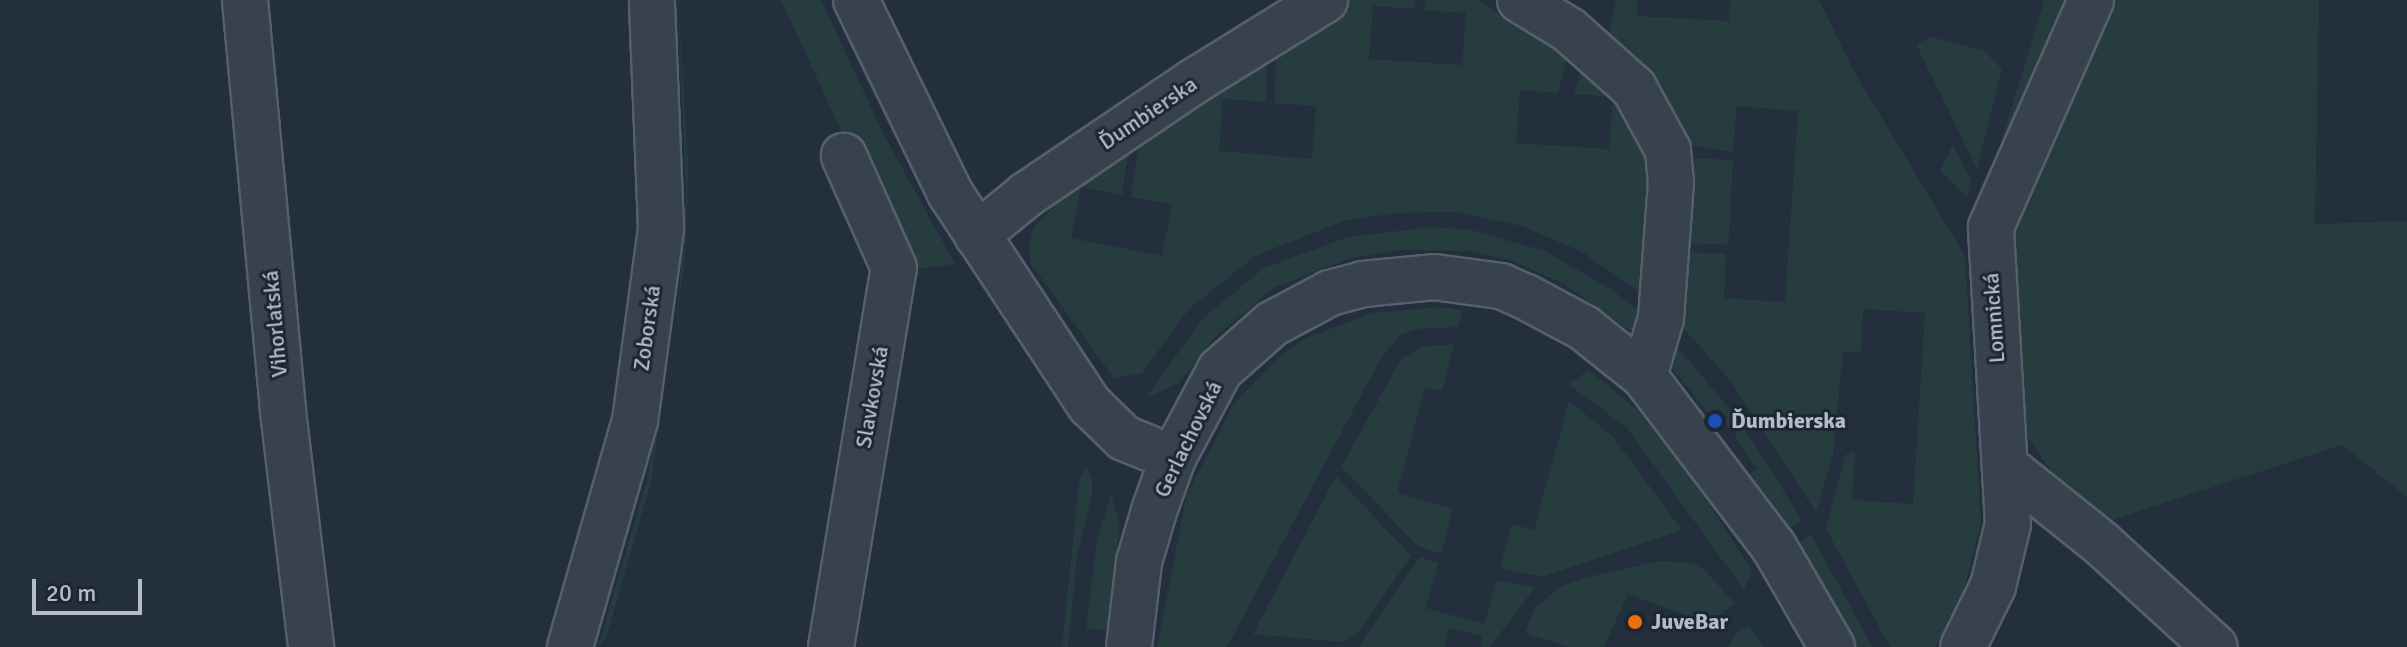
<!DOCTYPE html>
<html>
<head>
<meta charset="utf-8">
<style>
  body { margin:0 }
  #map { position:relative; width:2407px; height:647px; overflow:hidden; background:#242f3e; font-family:Signika,sans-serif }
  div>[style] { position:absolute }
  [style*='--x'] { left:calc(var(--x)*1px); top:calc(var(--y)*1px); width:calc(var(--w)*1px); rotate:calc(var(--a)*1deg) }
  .green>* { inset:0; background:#263c3f; transform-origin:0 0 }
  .roads { filter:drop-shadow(2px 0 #565f6c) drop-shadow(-2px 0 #565f6c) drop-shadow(0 2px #565f6c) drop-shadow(0 -2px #565f6c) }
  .minor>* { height:44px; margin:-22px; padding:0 22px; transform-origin:22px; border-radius:22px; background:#38414e }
  .dots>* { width:22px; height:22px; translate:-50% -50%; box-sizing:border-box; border:4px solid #1d2633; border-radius:50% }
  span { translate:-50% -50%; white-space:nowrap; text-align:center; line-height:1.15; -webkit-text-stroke:6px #1d2633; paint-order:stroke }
  .street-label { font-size:22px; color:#b4bcc9 }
  .poi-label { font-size:22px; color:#b4bcc9; font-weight:700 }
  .left { translate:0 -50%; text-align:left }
  .scale { position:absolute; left:32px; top:579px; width:110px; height:36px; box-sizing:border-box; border:4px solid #b4bcc9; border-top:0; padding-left:10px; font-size:24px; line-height:28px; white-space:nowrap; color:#b4bcc9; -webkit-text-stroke:6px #1d2633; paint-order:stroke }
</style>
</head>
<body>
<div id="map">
  <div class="green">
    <i style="clip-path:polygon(678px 0,688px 164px,686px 244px,677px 322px,686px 194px)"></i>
    <i style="clip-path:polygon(781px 0,821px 0,883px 133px,955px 264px,906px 271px)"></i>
    <i style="clip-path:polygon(1350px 0,1415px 0,1414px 9px,1373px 6px,1369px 59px,1462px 65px,1466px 13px,1424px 10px,1425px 0,1479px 0,1509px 23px,1568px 51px,1558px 93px,1520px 90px,1516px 143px,1609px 149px,1613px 97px,1574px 94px,1584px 63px,1651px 140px,1652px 300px,1582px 252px,1522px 226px,1458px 212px,1395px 213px,1344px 221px,1255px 256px,1189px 309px,1141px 374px,1114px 378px,1031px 264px,1028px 247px,1034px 227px,1058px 202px,1045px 199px,1130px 137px,1122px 195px,1081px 187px,1071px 238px,1162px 256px,1172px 204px,1131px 197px,1141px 131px,1267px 52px,1266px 102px,1223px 99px,1219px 151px,1312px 159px,1316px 106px,1275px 103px,1276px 45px)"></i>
    <i style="clip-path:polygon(1616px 0,1637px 0,1637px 16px,1729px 21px,1730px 0,1819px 0,1857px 77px,1965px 256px,1981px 523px,1964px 589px,1935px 647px,1890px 647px,1826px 529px,1845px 455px,1855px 451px,1852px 500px,1913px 504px,1925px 313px,1863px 309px,1861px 353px,1843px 351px,1833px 455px,1816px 512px,1730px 380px,1680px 325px,1685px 252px,1726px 254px,1724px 298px,1785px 302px,1798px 111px,1737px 106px,1733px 152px,1687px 144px,1665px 101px,1607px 43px)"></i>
    <i style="clip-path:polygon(2043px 0,2078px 0,1990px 179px,2044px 2px)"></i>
    <i style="clip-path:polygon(2118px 0,2319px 0,2315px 224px,2407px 221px,2407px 497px,2342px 445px,2090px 527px,2020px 426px,2006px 262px,2017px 203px)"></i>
    <i style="clip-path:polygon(1931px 37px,1984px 51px,2002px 69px,1977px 169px,1916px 44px)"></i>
    <i style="clip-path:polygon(1953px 144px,1971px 181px,1967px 198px,1940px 171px)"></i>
    <i style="left:1693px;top:158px;width:40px;height:85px;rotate:3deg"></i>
    <i style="clip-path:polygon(1432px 227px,1471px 230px,1545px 251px,1612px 290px,1648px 318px,1637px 330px,1629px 330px,1564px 284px,1510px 260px,1468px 251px,1397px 250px,1351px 258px,1275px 287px,1216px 336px,1179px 383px,1146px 398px,1202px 319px,1264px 268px,1348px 237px)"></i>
    <i style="clip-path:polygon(1439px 307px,1463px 310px,1458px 327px,1417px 329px,1401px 335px,1382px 356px,1227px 647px,1157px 647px,1187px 494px,1234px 404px,1279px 356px,1304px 339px,1372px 313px)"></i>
    <i style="clip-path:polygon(1670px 338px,1742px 424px,1732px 432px,1721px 417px,1715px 421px,1673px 370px)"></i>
    <i style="clip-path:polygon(1454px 344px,1442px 391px,1425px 387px,1397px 493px,1453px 509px,1441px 554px,1418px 546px,1341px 467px,1401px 359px,1421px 347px)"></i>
    <i style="clip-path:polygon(1589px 370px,1636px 409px,1697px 485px,1752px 571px,1744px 590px,1627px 428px,1568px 384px)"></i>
    <i style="clip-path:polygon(1569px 401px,1613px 437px,1682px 530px,1542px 577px,1500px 568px,1512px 524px,1534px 530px)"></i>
    <i style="clip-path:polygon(662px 402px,651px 481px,607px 635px,598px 647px,647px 480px)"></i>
    <i style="clip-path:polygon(1744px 428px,1802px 520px,1787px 529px,1750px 474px,1757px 469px,1734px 435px)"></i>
    <i style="clip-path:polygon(1085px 467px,1092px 477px,1092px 496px,1077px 555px,1068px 647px,1062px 647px,1079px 483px)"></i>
    <i style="clip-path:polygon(1336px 476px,1411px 556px,1361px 629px,1344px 642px,1253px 634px)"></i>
    <i style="clip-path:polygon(1111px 494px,1120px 525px,1107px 630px,1086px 629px,1097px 541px)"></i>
    <i style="clip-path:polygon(1811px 535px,1848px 602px,1872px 647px,1856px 647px,1796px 544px)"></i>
    <i style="clip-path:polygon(1420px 557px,1438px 563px,1426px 608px,1484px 624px,1497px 580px,1535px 587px,1490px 647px,1480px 647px,1482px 636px,1449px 628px,1444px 647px,1358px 647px)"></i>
    <i style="clip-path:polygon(1661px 561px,1692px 563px,1704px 569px,1734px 603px,1709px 624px,1628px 594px,1604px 647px,1568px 647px,1525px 633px,1534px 609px,1557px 589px,1583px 578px)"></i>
    <i style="clip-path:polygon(1749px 625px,1764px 647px,1728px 647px,1737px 633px)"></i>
  </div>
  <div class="roads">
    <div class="minor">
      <i style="--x:245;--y:0;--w:413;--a:84.7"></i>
      <i style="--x:283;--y:411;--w:238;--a:83.2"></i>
      <i style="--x:856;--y:0;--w:215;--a:64"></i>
      <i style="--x:950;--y:193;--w:254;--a:56.6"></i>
      <i style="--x:1090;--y:405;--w:47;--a:44.1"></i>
      <i style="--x:1124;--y:438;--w:53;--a:22.2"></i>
      <i style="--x:1520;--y:0;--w:57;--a:31.5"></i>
      <i style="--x:1569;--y:30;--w:87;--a:41.7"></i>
      <i style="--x:1634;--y:88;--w:71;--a:61.3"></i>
      <i style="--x:1668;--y:150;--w:32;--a:85"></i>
      <i style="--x:1671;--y:182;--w:136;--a:94.2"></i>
      <i style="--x:1661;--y:318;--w:60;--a:106.3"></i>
      <i style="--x:977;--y:235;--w:63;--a:-39.2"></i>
      <i style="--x:1026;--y:195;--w:205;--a:-34.1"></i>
      <i style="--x:1196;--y:80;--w:152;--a:-31.8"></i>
      <i style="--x:2006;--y:467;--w:122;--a:38.7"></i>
      <i style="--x:2101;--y:543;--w:154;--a:42.4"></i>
      <i style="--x:570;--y:647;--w:235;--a:-74"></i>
      <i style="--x:635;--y:421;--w:195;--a:-82.3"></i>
      <i style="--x:661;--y:228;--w:228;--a:-92.3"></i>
      <i style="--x:831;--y:647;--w:384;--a:-80.6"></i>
      <i style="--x:894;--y:268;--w:123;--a:-114.1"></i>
      <i style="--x:1129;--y:647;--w:86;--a:-83.3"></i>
      <i style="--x:1139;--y:562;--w:53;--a:-73.6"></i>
      <i style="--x:1154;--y:511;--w:56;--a:-70.3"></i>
      <i style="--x:1173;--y:458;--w:100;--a:-61.9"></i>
      <i style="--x:1220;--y:370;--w:69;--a:-41.5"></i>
      <i style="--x:1272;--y:324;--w:66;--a:-28.1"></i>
      <i style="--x:1330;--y:293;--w:34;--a:-15"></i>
      <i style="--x:1363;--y:284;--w:71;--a:-5.6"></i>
      <i style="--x:1434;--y:277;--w:68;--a:7.7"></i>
      <i style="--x:1501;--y:286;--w:27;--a:24"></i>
      <i style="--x:1526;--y:297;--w:66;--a:28.1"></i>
      <i style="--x:1584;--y:328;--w:77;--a:38.7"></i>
      <i style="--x:1644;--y:376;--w:215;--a:52.8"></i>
      <i style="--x:1774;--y:547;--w:116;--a:59.9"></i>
      <i style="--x:1963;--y:647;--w:68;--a:-63.8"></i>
      <i style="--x:1993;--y:586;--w:64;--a:-76.4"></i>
      <i style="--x:2008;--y:524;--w:297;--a:-93.3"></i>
      <i style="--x:1991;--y:227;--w:248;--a:-66.2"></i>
    </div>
  </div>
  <div class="dots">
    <i style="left:1715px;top:421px;background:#1a4fb4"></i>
    <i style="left:1635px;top:622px;background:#e8710a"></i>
  </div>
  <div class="street-label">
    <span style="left:1148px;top:113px;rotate:-34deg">Ďumbierska</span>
    <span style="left:1994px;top:318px;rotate:-94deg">Lomnická</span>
    <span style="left:275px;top:324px;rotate:-95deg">Vihorlatská</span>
    <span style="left:647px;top:328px;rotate:-82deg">Zoborská</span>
    <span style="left:872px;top:397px;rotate:-80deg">Slavkovská</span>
    <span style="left:1188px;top:439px;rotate:-64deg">Gerlachovská</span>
  </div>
  <div class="poi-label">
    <span class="left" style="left:1731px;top:421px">Ďumbierska</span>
    <span class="left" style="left:1651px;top:622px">JuveBar</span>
  </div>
  <div class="scale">20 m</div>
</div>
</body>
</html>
